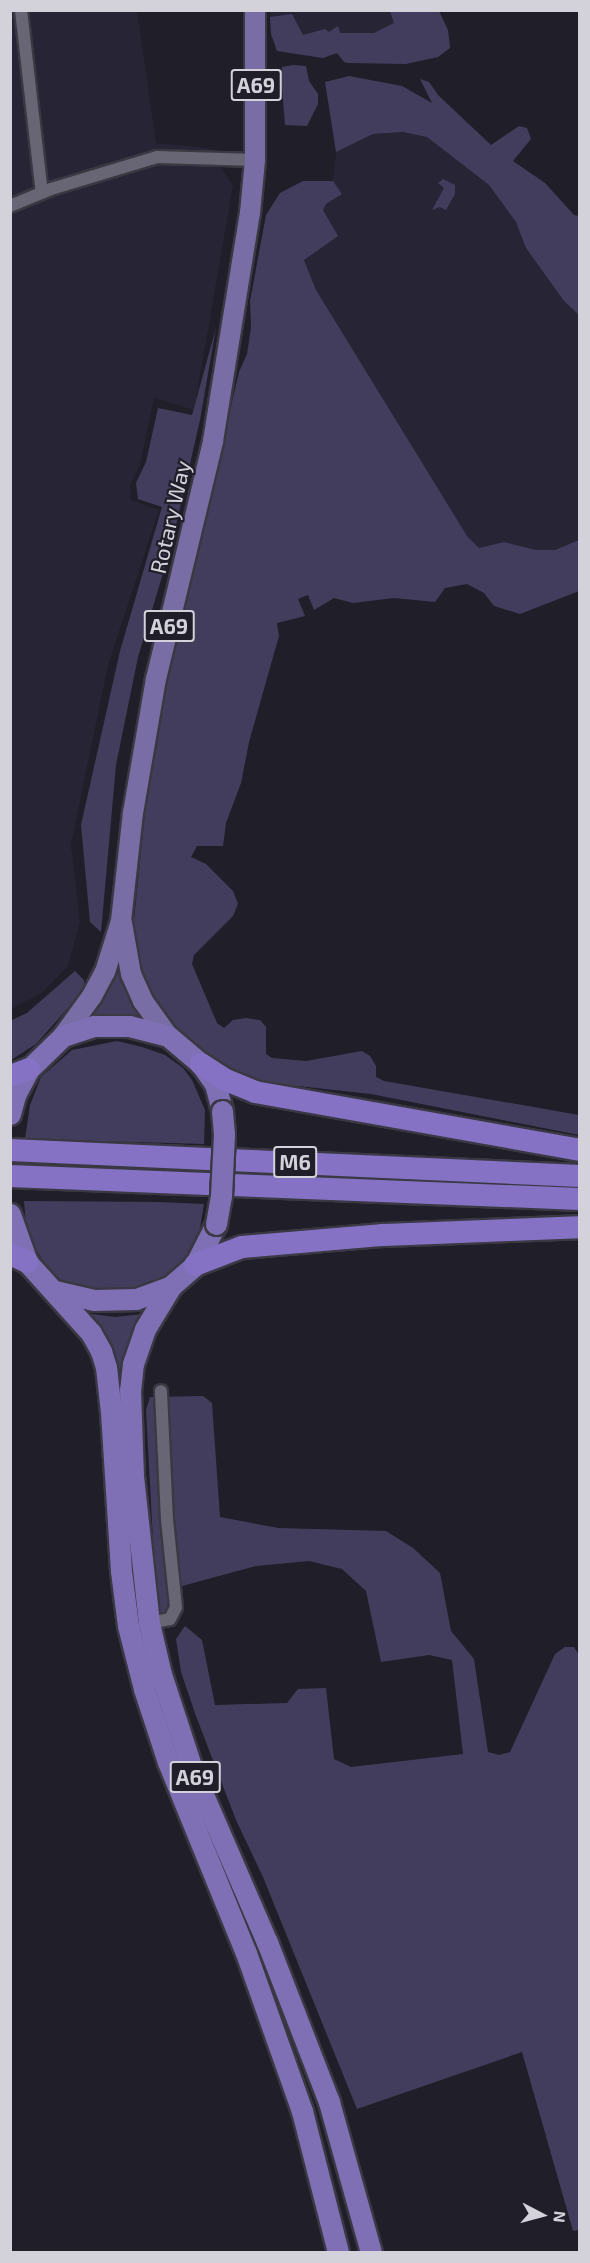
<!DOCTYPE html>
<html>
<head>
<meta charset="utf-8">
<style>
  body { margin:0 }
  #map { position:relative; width:590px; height:2263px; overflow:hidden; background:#201e29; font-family:"Exo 2",sans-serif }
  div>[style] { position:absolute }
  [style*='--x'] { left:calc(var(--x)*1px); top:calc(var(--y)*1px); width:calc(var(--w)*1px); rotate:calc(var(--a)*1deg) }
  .built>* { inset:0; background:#272435 }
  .green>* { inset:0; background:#433d5d }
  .roads { filter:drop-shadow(2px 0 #3a3842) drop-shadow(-2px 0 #3a3842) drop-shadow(0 2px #3a3842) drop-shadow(0 -2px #3a3842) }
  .minor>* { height:12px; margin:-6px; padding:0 6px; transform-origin:6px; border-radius:6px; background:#686674 }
  .primary>* { height:20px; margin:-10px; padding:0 10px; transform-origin:10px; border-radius:10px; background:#796da5 }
  .trunk>* { height:21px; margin:-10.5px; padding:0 10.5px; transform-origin:10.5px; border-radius:10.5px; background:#7f70b5 }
  .motorway>* { height:22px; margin:-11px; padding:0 11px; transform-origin:11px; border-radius:11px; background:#8572c5 }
  .bridges { filter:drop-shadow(2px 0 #3a3842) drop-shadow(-2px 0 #3a3842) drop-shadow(0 2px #3a3842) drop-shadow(0 -2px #3a3842) }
  .trunk-bridge>* { height:21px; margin:-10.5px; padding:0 10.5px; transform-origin:10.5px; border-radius:10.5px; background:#7f70b5 }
  span { translate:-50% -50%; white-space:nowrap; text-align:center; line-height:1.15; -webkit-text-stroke:4.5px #201e29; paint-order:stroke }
  .shield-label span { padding:2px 4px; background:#201e29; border:2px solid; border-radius:4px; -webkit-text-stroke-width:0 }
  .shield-label { font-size:21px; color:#d3d2da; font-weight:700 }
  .street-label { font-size:22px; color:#d3d2da }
  .frame { position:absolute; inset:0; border:12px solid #d3d2da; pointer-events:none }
  .north { position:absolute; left:512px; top:2185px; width:60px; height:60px; -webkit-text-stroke:4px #201e29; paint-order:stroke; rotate:96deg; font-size:16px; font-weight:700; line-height:24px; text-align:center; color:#d3d2da }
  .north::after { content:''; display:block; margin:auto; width:21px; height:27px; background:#d3d2da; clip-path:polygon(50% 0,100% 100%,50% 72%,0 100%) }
</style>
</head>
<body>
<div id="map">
  <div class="built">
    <i style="clip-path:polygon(11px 11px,137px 11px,156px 143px,208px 148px,233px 186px,194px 410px,154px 398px,140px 465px,130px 486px,131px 500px,159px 510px,108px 665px,71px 845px,80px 922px,68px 966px,43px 992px,11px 1009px)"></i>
    <i style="clip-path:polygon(270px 11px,395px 11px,397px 46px,329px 55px,323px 58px,277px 51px,271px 34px)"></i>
    <i style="clip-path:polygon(403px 132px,427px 137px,489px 185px,516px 222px,526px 248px,564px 301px,579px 315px,579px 540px,555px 550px,536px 550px,504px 542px,479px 548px,467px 536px,425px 470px,316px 290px,304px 259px,314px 252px,329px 223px,323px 210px,326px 204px,342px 194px,333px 181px,336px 152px,373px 134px)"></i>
  </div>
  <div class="green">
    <i style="clip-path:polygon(390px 11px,439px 11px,448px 30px,450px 48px,438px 57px,406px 64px,348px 63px,344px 62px,337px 53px,323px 58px,277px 51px,271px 34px,270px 17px,292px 14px,303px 35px,325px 29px,329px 32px,338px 26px,340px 33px,374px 33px,394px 23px)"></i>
    <i style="clip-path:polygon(293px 65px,306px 66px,309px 81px,318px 94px,318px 104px,307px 126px,285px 125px,281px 76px,282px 67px)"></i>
    <i style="clip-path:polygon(349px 76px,402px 86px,432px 103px,420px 79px,429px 82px,438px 95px,491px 145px,519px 126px,527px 128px,531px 139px,513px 161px,545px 183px,574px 215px,579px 216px,579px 315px,564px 301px,526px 248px,516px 222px,489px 185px,427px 137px,403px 132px,373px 134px,336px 152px,325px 82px)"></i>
    <i style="clip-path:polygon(443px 179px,455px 185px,455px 194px,446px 210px,440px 207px,432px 210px,444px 188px,438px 183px)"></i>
    <i style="clip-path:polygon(303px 181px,333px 181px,342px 194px,326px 204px,323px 210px,338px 236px,304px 260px,316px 290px,467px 536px,479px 548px,504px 542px,536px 550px,555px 550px,579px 540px,579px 591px,520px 614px,494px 606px,484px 593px,467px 584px,445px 588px,435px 602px,394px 598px,353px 603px,334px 598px,314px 610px,308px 595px,298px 599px,305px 616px,277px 623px,279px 636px,249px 742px,241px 783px,226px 823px,223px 846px,197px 846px,191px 857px,206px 864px,233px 891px,238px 904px,233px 916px,194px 955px,192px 964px,217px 1023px,224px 1028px,233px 1020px,246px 1018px,260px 1020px,266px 1027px,266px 1054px,272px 1058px,306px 1061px,362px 1051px,370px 1056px,376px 1066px,376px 1077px,384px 1081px,579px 1115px,579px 1135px,371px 1094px,298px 1086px,281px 1090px,236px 1081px,175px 1030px,147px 998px,131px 949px,149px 773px,164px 691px,239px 372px,247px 354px,251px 327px,250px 301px,266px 215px,280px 193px)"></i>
    <i style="clip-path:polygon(216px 328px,200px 420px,172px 543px,138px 657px,116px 765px,101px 932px,90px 922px,81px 825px,120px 651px,162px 507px,138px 499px,136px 483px,146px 462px,158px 408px,192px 415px)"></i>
    <i style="clip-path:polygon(75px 971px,84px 980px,84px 990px,36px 1044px,11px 1060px,10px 1021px,27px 1013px)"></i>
    <i style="clip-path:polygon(116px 973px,121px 974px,129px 998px,148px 1022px,84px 1022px,106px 994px)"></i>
    <i style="clip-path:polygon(117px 1041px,142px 1047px,165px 1055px,183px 1068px,192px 1080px,205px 1110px,204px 1144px,25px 1139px,30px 1105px,41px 1077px,72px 1050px)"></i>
    <i style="clip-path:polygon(24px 1201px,159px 1202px,204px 1204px,198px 1240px,189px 1263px,134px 1298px,69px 1289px,48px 1268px,27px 1236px)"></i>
    <i style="clip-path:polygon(84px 1313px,115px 1317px,143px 1314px,128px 1368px,114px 1371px)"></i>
    <i style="clip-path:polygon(203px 1396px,212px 1403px,220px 1517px,278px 1528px,386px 1531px,413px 1548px,440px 1573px,451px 1631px,474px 1659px,488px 1752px,499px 1755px,510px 1752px,555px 1654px,565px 1647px,574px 1647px,579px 1655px,579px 2230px,573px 2231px,522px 2052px,357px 2109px,263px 1877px,236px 1820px,196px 1716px,181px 1672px,176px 1639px,185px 1626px,202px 1640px,215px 1705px,287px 1703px,298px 1689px,326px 1688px,334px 1759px,351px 1767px,463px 1754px,452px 1660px,429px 1655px,381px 1662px,366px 1591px,342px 1569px,309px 1561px,256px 1566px,182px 1586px,170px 1612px,165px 1616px,157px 1615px,146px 1410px,150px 1397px)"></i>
  </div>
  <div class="roads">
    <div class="minor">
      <i style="--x:21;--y:10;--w:184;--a:83.5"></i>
      <i style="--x:10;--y:206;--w:44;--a:-22.5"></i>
      <i style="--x:51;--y:189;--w:111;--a:-16.8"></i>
      <i style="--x:157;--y:157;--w:98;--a:1.8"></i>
      <i style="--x:145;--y:1624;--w:25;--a:-11"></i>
      <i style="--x:170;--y:1619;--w:13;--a:-63"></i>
      <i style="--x:176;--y:1607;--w:87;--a:-95.9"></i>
      <i style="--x:167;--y:1520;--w:129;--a:-92.7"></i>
    </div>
    <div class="primary">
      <i style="--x:122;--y:923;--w:52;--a:80"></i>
      <i style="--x:131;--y:974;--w:30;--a:66"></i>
      <i style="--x:143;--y:1001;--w:43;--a:54.5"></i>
      <i style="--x:63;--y:1036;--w:49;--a:-54.1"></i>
      <i style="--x:92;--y:996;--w:27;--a:-62"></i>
      <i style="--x:105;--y:972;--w:53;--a:-72.6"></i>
      <i style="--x:121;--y:921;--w:109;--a:-83.7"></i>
      <i style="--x:133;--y:813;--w:136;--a:-80.3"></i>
      <i style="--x:156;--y:679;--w:245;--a:-76.5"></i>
      <i style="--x:213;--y:441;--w:231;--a:-80.8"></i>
      <i style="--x:250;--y:213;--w:53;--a:-84.6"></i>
      <i style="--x:255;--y:160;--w:150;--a:-90"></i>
    </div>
    <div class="trunk">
      <i style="--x:10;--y:1114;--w:20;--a:-75"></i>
      <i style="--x:15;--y:1095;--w:30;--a:-62"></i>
      <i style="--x:29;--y:1069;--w:47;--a:-44.1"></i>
      <i style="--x:63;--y:1036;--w:33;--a:-18"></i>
      <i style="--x:94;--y:1026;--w:35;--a:0"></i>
      <i style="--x:129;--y:1026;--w:40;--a:14.4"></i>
      <i style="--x:168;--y:1036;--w:43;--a:40.3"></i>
      <i style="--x:201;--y:1064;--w:24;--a:55"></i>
      <i style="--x:215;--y:1084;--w:28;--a:75"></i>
      <i style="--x:10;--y:1214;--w:51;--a:70.5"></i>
      <i style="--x:27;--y:1262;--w:96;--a:48"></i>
      <i style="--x:91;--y:1333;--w:21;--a:61"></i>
      <i style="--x:101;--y:1351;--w:17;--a:73"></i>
      <i style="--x:106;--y:1367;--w:45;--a:83.7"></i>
      <i style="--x:111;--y:1412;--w:159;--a:86.4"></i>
      <i style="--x:121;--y:1571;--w:55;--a:82.7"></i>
      <i style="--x:128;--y:1626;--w:65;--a:75.7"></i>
      <i style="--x:144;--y:1689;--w:77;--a:71.8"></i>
      <i style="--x:168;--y:1762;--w:206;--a:67.8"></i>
      <i style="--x:246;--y:1953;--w:168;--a:70.5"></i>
      <i style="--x:302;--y:2111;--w:146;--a:75.7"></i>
      <i style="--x:171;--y:1286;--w:50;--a:121.2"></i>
      <i style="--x:145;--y:1329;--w:36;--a:109"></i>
      <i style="--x:133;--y:1363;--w:27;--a:96"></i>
      <i style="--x:130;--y:1390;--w:86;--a:88"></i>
      <i style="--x:133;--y:1476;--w:148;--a:83.8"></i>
      <i style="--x:149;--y:1623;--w:52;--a:76.8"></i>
      <i style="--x:161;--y:1674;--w:100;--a:71.9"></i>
      <i style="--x:192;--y:1769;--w:189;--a:66.6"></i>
      <i style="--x:267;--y:1942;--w:172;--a:68.8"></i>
      <i style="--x:329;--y:2102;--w:156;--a:74.4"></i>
      <i style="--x:55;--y:1291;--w:40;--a:13"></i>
      <i style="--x:94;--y:1300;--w:42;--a:-1.4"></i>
      <i style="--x:136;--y:1299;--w:37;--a:-20"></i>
      <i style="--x:171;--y:1286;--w:32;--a:-41"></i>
      <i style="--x:195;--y:1265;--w:46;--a:-62.9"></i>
    </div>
    <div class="motorway">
      <i style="--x:201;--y:1064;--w:30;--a:33"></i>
      <i style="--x:226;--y:1080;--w:31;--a:22"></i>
      <i style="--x:255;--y:1092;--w:330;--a:10.1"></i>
      <i style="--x:10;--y:1076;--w:20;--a:-20"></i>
      <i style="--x:10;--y:1150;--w:571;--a:2.61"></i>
      <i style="--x:10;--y:1176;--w:570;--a:2.31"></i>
      <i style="--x:10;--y:1254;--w:19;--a:25"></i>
      <i style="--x:195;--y:1265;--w:50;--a:-21"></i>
      <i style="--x:242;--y:1247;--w:142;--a:-4.9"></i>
      <i style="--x:383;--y:1235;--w:197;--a:-2.3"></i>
    </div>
  </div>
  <div class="bridges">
    <div class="trunk-bridge">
      <i style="--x:216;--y:1224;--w:28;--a:-80"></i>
      <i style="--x:221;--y:1196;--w:62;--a:-87.2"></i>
      <i style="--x:224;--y:1134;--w:23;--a:-95"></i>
    </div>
  </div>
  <div class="shield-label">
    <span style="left:256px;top:85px">A69</span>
    <span style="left:169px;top:626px">A69</span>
    <span style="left:295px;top:1162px">M6</span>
    <span style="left:195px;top:1777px">A69</span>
  </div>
  <div class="street-label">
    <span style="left:170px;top:517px;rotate:-77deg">Rotary Way</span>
  </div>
  <div class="frame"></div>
  <div class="north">N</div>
</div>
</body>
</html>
